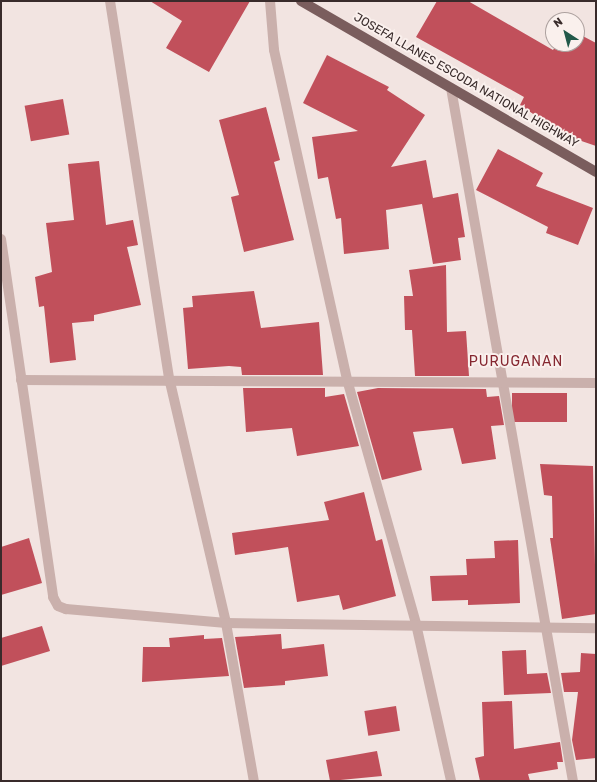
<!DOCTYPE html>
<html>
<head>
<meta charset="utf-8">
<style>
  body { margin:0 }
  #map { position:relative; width:597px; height:782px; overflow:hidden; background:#f2e4e1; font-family:Rubik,sans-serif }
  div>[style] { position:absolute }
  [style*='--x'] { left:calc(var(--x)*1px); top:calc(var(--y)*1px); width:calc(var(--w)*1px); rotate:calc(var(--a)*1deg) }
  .building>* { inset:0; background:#c1505b; transform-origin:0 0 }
  .street>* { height:10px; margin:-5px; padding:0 5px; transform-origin:5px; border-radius:5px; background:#cab0ac }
  .primary>* { height:10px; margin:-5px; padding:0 5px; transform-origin:5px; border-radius:5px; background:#7a5d5d }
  span { translate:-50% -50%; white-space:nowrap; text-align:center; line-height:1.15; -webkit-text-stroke:4px #faf0ed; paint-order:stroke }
  .street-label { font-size:12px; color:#392b2b }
  .quarter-label { font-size:14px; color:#852730; letter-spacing:1px }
  .frame { position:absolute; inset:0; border:2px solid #392b2b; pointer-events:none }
  .north { position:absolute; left:545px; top:12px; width:40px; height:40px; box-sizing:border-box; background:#faf0ed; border:1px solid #ada19f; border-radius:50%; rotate:324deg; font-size:11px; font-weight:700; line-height:16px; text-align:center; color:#392b2b }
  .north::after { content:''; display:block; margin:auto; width:14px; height:18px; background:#22594a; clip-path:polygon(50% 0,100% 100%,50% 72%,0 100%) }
</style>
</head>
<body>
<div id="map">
  <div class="building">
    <i style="clip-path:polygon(150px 1px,250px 1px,209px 72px,166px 48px,182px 21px)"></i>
    <i style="clip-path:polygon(437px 1px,468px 1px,553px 50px,557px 44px,577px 44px,577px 33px,596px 43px,596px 146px,564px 135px,520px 105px,524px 97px,416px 37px)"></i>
    <i style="clip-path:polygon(327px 55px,389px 87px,387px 90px,425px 115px,391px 167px,426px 160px,433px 198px,458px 193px,465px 237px,458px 238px,461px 260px,433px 264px,422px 204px,386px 210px,389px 249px,344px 254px,341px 218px,336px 219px,328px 177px,318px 179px,312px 137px,358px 131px,303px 103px)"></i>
    <i style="left:63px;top:99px;width:36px;height:39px;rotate:80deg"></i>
    <i style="clip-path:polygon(266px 107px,280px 160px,274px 162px,294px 240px,244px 252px,231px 197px,239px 195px,219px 120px)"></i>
    <i style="clip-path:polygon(498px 149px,543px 173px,536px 186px,593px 208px,578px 245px,546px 233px,548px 227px,476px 190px)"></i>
    <i style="clip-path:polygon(99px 161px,106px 225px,133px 220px,138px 245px,127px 247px,141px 305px,94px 315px,94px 321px,72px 323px,76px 360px,50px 363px,44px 306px,39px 307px,35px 277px,52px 272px,46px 223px,74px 220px,68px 164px)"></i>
    <i style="clip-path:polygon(446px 265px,447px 332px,466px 331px,469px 376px,415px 376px,412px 330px,405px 330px,404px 296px,413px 296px,409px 270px)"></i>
    <i style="clip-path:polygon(254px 291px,261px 328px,319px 322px,323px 375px,242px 375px,241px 367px,229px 366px,188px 369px,183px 308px,193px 307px,192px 296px)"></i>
    <i style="clip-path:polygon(243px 388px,325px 388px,325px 397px,344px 394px,359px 446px,297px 456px,292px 428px,246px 432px)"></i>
    <i style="clip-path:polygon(378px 388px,486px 389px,487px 397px,499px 396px,504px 425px,491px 426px,496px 459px,462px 464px,453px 428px,413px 432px,422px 470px,382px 480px,357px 392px)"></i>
    <i style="left:567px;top:393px;width:29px;height:55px;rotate:90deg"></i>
    <i style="clip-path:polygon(540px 464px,593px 466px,596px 614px,562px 619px,550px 538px,553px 538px,552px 496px,544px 495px)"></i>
    <i style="clip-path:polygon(364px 492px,376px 541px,382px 539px,396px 596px,343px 610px,339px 595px,297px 602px,288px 547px,235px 555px,232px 533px,329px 520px,324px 502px)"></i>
    <i style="clip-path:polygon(29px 538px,42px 583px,1px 595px,1px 547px)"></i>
    <i style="clip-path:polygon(518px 540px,520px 603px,468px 605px,468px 600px,432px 601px,430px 576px,467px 575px,466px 559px,495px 558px,494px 541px)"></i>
    <i style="clip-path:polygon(42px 626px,50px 651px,1px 666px,1px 638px)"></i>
    <i style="clip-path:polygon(281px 634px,282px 649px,324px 644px,328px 676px,285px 681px,285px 685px,244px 688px,235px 637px)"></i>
    <i style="clip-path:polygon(204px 635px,204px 639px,222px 638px,229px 676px,142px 682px,143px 647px,170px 647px,169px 638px)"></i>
    <i style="clip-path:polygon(526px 650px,527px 674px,547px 673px,551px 693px,504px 695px,502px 651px)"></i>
    <i style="clip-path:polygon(581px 653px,596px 654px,596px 758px,576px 760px,572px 740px,578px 692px,564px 692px,561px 673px,580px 672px)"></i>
    <i style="clip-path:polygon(512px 701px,514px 749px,560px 742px,563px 762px,557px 762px,558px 769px,528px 774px,530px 781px,480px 781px,475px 758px,484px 756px,482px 702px)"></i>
    <i style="left:396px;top:706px;width:25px;height:32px;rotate:81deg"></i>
    <i style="clip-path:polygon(377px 751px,382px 776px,330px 781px,326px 760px)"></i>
  </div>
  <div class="street">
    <i style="--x:110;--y:1;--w:386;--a:81.1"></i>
    <i style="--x:170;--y:382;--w:247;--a:76.9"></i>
    <i style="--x:226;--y:623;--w:160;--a:80"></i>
    <i style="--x:270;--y:1;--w:49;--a:85.3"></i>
    <i style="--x:274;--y:50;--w:341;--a:77.5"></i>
    <i style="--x:348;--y:383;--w:250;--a:74.2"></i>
    <i style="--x:416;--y:624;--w:161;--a:77.4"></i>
    <i style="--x:451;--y:88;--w:704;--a:80.02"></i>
    <i style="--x:1;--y:239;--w:362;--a:81.7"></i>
    <i style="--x:53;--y:597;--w:10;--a:61"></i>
    <i style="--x:58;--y:606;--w:9;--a:21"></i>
    <i style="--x:66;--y:609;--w:161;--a:5"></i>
    <i style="--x:226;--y:623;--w:370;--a:0.8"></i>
    <i style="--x:21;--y:380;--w:575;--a:0.3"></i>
  </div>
  <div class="primary">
    <i style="--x:301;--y:1;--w:341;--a:30.1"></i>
  </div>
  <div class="street-label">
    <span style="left:466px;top:81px;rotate:30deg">JOSEFA LLANES ESCODA NATIONAL HIGHWAY</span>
  </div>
  <div class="quarter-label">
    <span style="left:516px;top:362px">PURUGANAN</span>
  </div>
  <div class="frame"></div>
  <div class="north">N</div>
</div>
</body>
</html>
